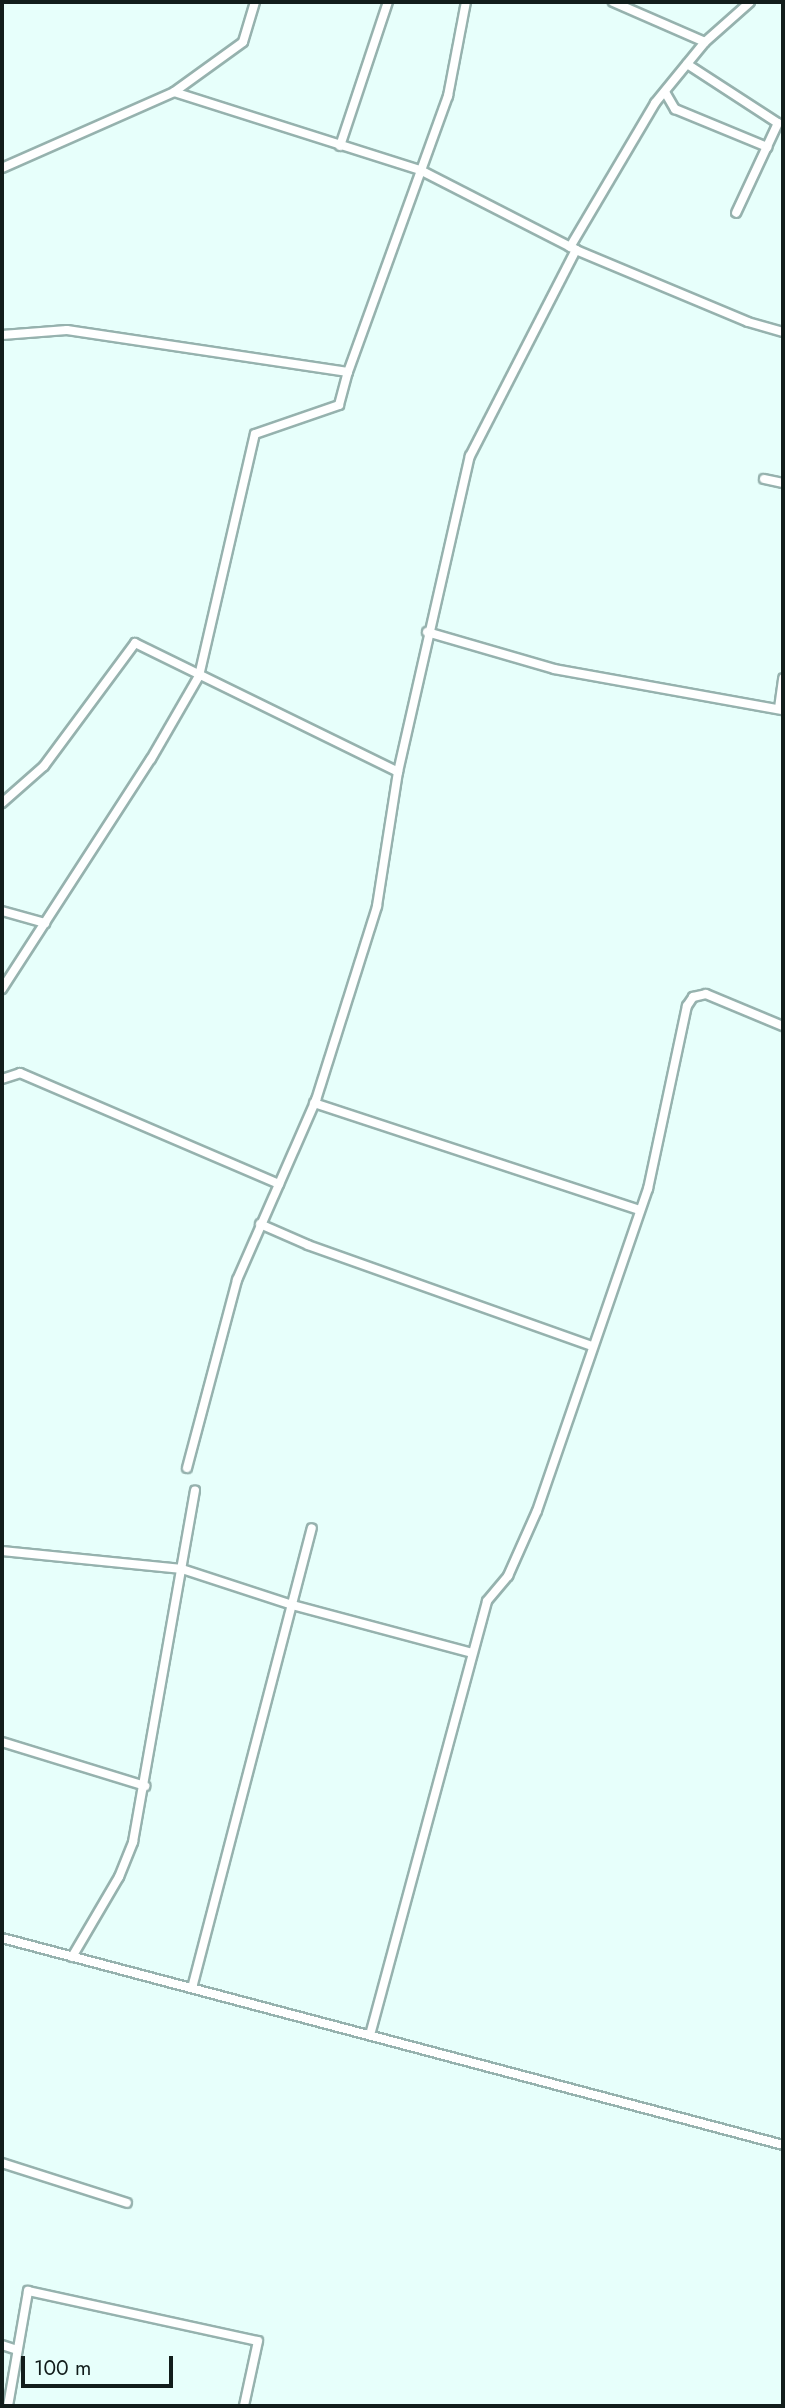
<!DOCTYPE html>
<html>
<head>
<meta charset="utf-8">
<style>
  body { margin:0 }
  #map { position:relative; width:785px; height:2408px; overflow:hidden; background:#e7fffb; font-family:Jost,sans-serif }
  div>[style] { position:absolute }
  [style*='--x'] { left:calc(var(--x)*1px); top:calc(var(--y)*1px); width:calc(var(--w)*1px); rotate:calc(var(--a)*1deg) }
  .roads { filter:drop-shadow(2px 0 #96b2ae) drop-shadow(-2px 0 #96b2ae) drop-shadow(0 2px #96b2ae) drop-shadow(0 -2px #96b2ae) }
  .street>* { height:8px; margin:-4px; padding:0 4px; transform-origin:4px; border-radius:4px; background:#fff }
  span { translate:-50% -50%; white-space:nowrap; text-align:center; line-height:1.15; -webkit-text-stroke:5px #e7fffb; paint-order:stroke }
  .frame { position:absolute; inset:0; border:4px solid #121d1b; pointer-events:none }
  .scale { position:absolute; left:21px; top:2356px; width:152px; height:32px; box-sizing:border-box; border:4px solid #121d1b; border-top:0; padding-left:9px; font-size:21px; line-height:24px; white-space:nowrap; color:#121d1b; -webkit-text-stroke:5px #e7fffb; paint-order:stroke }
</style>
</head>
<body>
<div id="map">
  <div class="roads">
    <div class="street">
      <i style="--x:613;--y:2;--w:100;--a:23.5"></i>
      <i style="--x:687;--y:64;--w:108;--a:33"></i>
      <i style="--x:778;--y:123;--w:99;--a:115"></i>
      <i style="--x:174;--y:92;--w:258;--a:17.6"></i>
      <i style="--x:420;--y:170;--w:175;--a:27.1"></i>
      <i style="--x:576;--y:250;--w:186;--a:22.7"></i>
      <i style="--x:748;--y:322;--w:36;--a:16"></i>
      <i style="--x:665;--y:92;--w:20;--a:60"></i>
      <i style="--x:675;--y:109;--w:100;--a:22.4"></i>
      <i style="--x:340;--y:146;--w:152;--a:-71.6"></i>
      <i style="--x:2;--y:168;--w:188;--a:-23.8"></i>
      <i style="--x:174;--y:92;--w:85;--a:-35.9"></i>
      <i style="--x:243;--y:42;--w:42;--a:-73.3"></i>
      <i style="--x:570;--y:247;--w:167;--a:-59.4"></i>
      <i style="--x:655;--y:103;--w:79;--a:-50.7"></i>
      <i style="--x:705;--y:42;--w:60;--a:-41.6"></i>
      <i style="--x:2;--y:335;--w:65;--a:-4.4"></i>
      <i style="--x:67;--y:330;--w:284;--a:8.5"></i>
      <i style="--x:348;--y:372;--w:294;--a:-70.1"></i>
      <i style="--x:448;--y:96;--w:96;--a:-79.2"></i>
      <i style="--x:764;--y:479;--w:19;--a:12"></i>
      <i style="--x:427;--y:632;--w:132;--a:16.2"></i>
      <i style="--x:554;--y:669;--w:233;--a:10.2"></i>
      <i style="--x:779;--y:708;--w:30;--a:-82"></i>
      <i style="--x:2;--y:803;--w:56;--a:-41.4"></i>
      <i style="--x:44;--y:766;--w:153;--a:-53.5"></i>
      <i style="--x:135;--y:643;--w:293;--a:26.1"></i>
      <i style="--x:2;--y:911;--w:45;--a:15.6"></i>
      <i style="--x:2;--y:989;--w:274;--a:-57.1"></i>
      <i style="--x:151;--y:759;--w:96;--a:-60"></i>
      <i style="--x:199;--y:676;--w:248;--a:-77"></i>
      <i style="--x:255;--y:434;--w:89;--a:-19"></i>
      <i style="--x:339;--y:405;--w:34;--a:-75"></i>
      <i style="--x:2;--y:1079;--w:19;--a:-18"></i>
      <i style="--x:20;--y:1073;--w:282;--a:23.2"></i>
      <i style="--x:314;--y:1103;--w:343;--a:18.2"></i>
      <i style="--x:260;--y:1224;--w:52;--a:23.6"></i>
      <i style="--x:308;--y:1245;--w:301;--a:19.6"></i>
      <i style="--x:187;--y:1468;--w:195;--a:-75.1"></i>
      <i style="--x:237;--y:1280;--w:197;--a:-66.3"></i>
      <i style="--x:316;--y:1100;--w:203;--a:-72.5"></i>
      <i style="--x:377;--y:906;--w:136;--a:-81.1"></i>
      <i style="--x:398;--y:772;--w:324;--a:-77.2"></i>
      <i style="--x:470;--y:456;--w:232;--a:-62.8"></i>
      <i style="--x:2;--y:1551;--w:181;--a:5.7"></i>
      <i style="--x:182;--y:1569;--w:116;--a:18.1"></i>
      <i style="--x:292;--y:1605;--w:186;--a:14.9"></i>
      <i style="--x:2;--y:1742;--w:150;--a:17.1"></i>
      <i style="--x:2;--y:1938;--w:808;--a:14.84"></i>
      <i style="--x:72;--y:1957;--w:93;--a:-59.6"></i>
      <i style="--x:119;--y:1877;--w:38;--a:-68"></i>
      <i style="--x:133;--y:1842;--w:357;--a:-80"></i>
      <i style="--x:192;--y:1988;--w:475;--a:-75.4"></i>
      <i style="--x:370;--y:2035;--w:449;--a:-74.9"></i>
      <i style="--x:487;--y:1601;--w:33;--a:-50"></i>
      <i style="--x:508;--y:1576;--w:71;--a:-66"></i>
      <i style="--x:537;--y:1511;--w:341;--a:-71"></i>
      <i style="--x:648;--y:1189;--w:187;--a:-78"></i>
      <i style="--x:687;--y:1006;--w:11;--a:-56"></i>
      <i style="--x:693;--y:997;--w:13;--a:-13"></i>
      <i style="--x:706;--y:994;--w:83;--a:22.6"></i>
      <i style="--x:2;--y:2163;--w:131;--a:17.7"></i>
      <i style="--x:2;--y:2345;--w:16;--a:18"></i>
      <i style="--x:8;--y:2406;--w:117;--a:-80.1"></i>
      <i style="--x:28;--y:2291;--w:235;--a:12.3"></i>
      <i style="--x:258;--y:2341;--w:66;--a:102.2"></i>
    </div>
  </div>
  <div class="frame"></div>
  <div class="scale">100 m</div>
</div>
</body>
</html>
